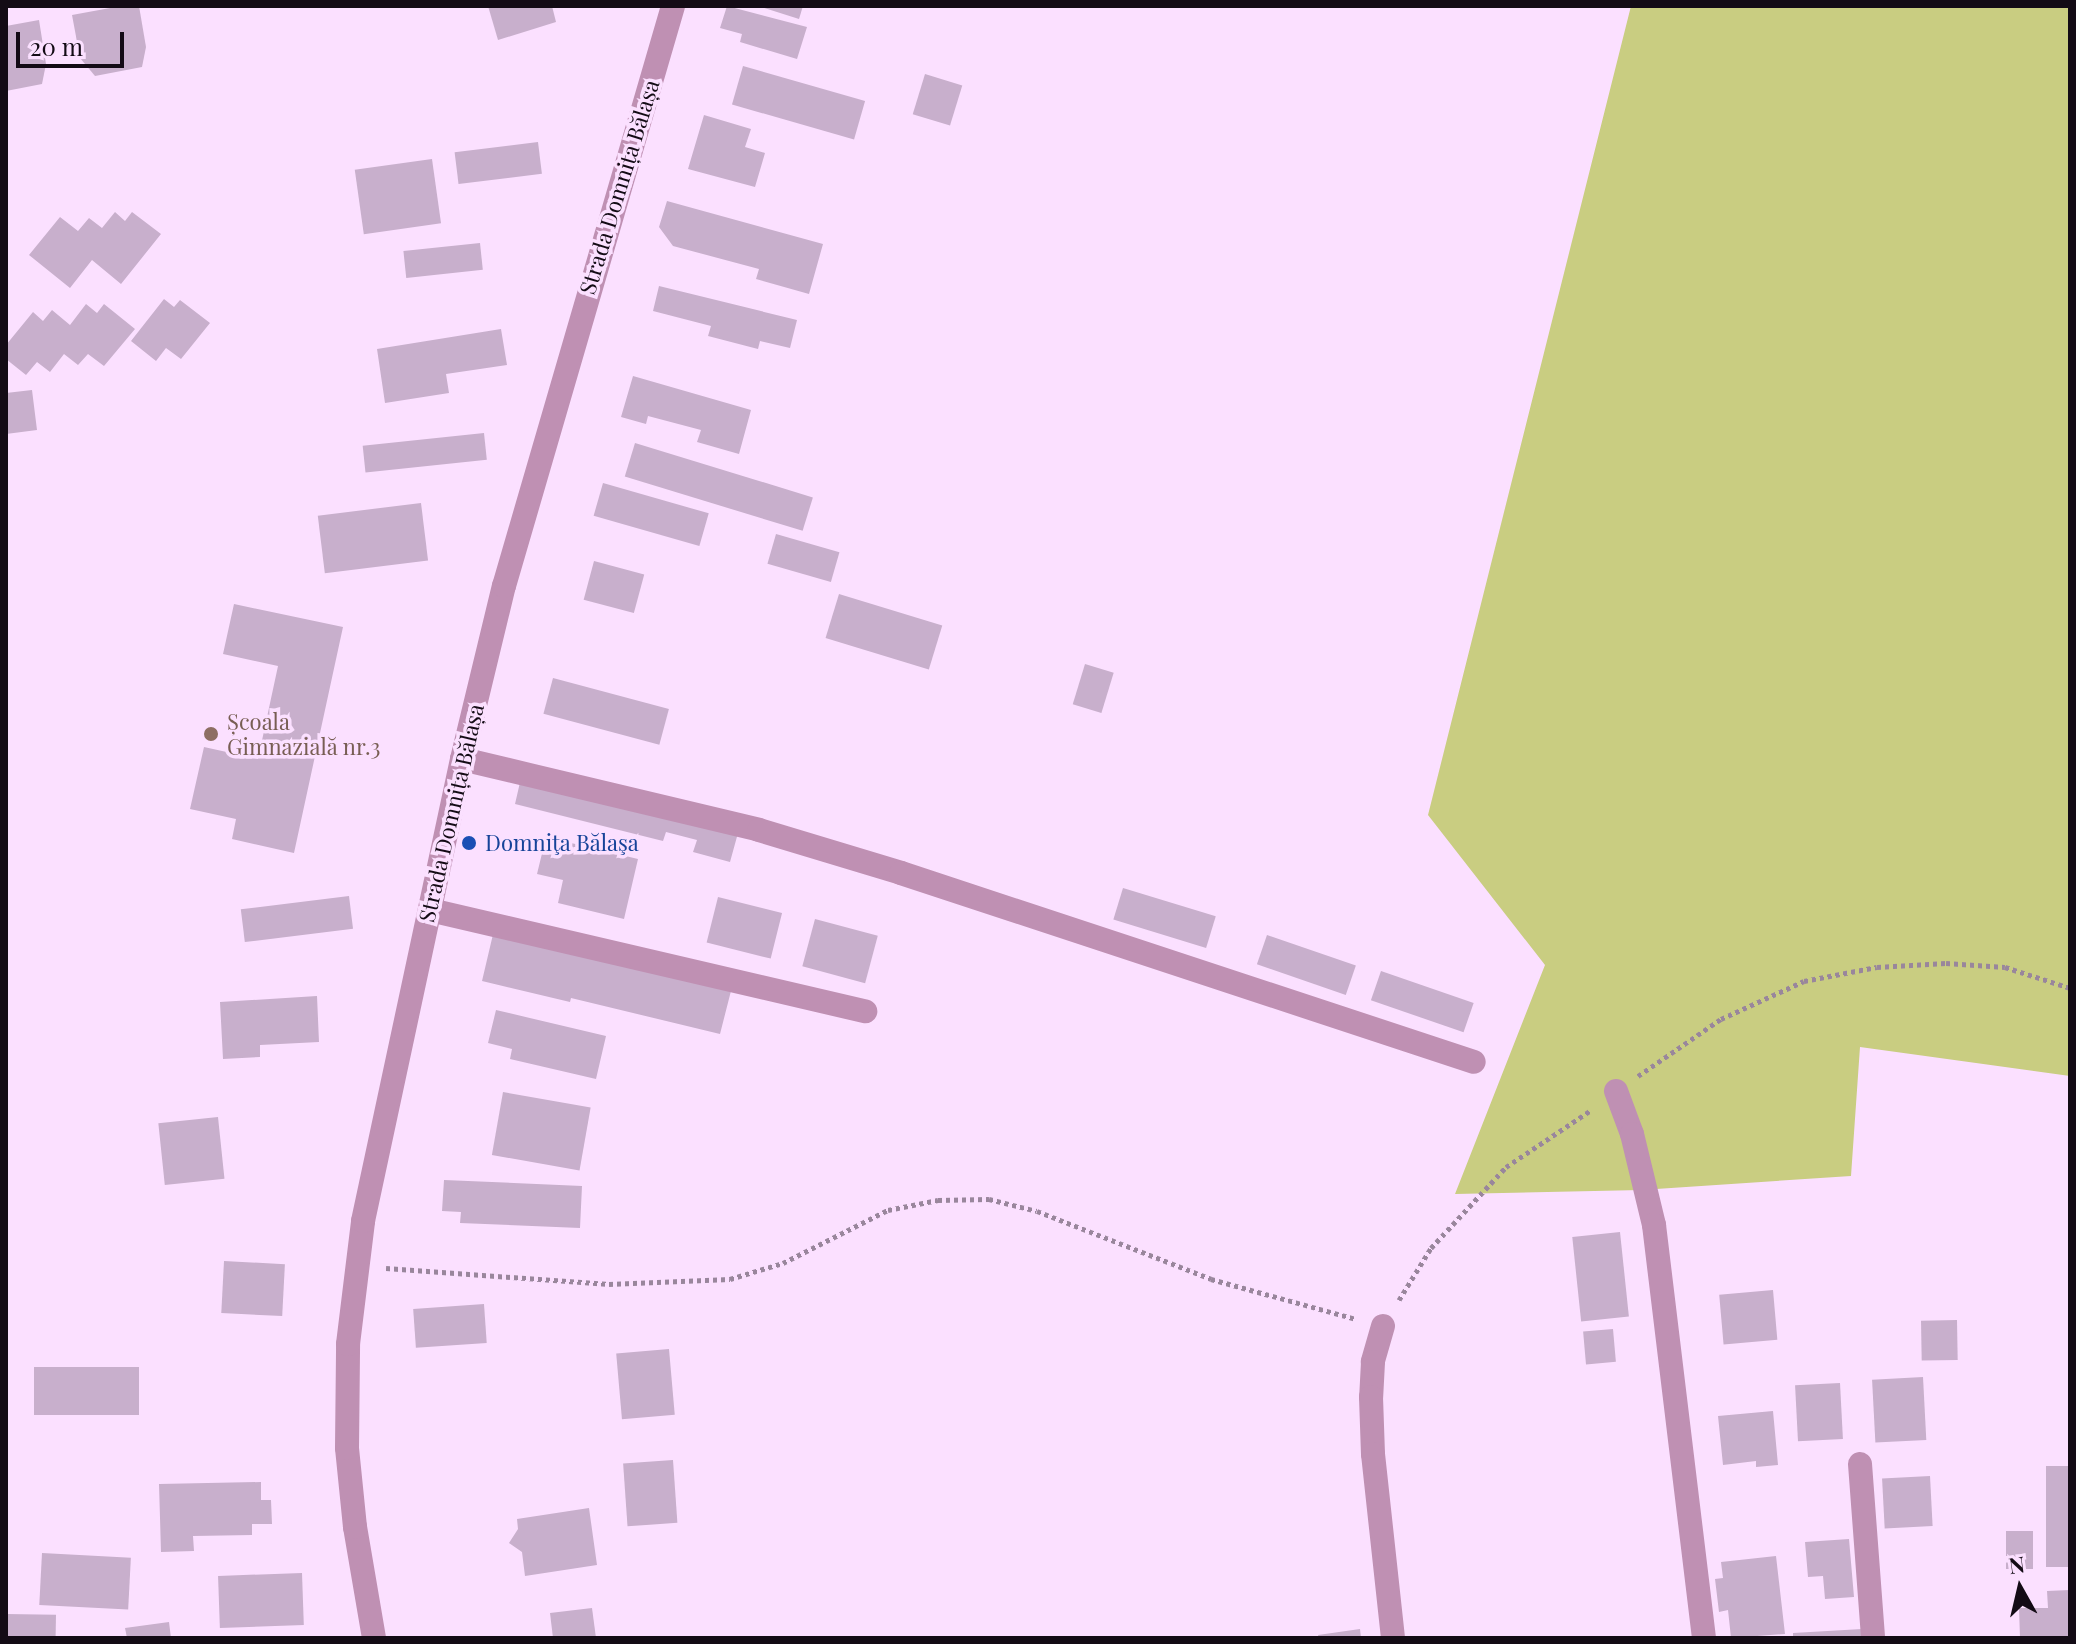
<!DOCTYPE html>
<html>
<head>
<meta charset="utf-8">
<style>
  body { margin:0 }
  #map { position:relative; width:2076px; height:1644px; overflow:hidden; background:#fbe0ff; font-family:"Playfair Display",serif }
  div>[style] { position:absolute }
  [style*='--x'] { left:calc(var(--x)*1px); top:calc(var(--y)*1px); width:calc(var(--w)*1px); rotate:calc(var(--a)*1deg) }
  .green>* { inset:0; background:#c9cd81 }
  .building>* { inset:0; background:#c8afcc; transform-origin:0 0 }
  .path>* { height:5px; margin-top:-2.5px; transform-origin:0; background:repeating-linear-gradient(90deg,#99869c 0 4px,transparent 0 8px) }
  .street>* { height:24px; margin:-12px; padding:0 12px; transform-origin:12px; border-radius:12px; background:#bf90b3 }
  .dots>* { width:22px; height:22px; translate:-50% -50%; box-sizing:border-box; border:4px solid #fbe0ff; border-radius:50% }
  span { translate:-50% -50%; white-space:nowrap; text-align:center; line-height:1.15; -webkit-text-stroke:7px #fbe0ff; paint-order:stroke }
  .street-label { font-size:22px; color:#130b15 }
  .education-label { font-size:22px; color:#785e54 }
  .left { translate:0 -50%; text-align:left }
  .transit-label { font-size:22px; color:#164399 }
  .frame { position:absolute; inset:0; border:8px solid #130b15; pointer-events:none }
  .north { position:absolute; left:1980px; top:1548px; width:80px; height:80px; -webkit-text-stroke:6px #fbe0ff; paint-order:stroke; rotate:352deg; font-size:22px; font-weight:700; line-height:32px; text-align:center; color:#130b15 }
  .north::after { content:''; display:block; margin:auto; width:28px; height:36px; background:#130b15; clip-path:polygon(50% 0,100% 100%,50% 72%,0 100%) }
  .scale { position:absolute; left:16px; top:32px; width:108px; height:36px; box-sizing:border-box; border:4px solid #130b15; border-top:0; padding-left:10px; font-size:24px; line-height:28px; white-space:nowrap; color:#130b15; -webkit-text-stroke:6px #fbe0ff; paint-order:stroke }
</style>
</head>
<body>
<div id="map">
  <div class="green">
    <i style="clip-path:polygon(1631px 6px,2070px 6px,2070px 1076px,1860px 1047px,1851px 1176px,1641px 1190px,1455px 1194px,1545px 965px,1428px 815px)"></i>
  </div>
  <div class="building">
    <i style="clip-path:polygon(121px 6px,139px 6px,146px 47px,142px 67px,95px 76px,80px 58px,72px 15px)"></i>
    <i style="clip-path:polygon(488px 6px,552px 6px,556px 22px,498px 40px)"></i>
    <i style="clip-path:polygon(727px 6px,807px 27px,797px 59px,740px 42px,742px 34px,720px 28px)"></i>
    <i style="clip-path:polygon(758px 6px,803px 6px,799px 19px)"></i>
    <i style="clip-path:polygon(39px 20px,46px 64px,42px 84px,6px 91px,6px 26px)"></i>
    <i style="left:743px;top:66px;width:127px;height:40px;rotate:16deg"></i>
    <i style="left:925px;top:74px;width:39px;height:42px;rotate:17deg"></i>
    <i style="clip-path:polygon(704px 115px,751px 129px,745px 147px,765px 153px,755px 187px,688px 169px)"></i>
    <i style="left:538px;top:142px;width:32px;height:84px;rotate:83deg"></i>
    <i style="left:432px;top:159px;width:65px;height:78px;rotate:82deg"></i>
    <i style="clip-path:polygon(667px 201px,823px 244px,809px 294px,756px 279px,759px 269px,673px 246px,659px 227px)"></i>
    <i style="clip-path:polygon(115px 212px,125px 221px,132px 212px,161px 234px,121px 284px,92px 260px,70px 288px,29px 255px,60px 217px,78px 231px,89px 218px,102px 228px)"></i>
    <i style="left:480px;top:243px;width:27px;height:77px;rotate:84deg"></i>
    <i style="clip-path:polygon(659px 286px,797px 320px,790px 348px,760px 341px,758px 349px,708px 336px,711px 326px,653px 311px)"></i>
    <i style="clip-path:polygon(164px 299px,174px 307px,180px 300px,210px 323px,181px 359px,166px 348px,156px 361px,131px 341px)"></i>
    <i style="clip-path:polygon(86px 304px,97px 313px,104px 304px,135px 329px,104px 366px,88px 354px,78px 365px,64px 354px,50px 372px,37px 362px,26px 375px,6px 359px,6px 345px,33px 312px,43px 321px,52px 310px,70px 325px)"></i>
    <i style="clip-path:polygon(501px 329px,507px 365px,446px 374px,449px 393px,385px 403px,377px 349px)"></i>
    <i style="clip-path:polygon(633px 376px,751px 410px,739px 454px,697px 442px,701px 430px,648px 416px,646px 424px,621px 417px)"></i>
    <i style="clip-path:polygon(32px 390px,37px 430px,6px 434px,6px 393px)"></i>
    <i style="left:484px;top:433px;width:27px;height:122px;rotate:84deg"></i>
    <i style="left:635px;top:443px;width:186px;height:35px;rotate:17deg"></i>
    <i style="left:603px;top:483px;width:110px;height:34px;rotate:16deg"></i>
    <i style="left:421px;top:503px;width:58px;height:104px;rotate:83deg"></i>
    <i style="left:776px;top:534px;width:66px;height:31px;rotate:16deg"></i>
    <i style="left:594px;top:561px;width:52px;height:40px;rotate:15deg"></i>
    <i style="left:839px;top:594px;width:108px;height:46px;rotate:17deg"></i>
    <i style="clip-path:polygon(234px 604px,343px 627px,294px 853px,232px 839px,236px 819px,190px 809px,204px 747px,258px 759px,278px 666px,223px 654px)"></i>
    <i style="left:1085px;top:664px;width:30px;height:42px;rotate:17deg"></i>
    <i style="left:553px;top:678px;width:120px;height:37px;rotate:15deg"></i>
    <i style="clip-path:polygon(521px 778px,738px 833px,730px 862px,693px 852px,697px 840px,666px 832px,663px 841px,515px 804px)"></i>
    <i style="clip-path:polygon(546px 837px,638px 859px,624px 919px,558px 903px,563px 880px,537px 874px)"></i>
    <i style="left:1123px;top:888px;width:97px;height:33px;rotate:17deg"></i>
    <i style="left:349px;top:896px;width:33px;height:109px;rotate:83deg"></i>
    <i style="left:718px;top:897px;width:66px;height:47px;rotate:14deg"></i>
    <i style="left:815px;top:919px;width:65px;height:49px;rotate:15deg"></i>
    <i style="clip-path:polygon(494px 930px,732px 987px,720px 1034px,571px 998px,570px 1002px,482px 981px)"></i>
    <i style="left:1267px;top:935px;width:94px;height:31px;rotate:19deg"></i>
    <i style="left:1381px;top:971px;width:98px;height:31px;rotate:19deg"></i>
    <i style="clip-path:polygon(317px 996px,319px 1042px,260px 1045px,260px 1057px,223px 1059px,220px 1002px)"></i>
    <i style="clip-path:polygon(496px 1010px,606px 1036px,596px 1079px,510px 1059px,512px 1049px,488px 1043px)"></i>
    <i style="left:503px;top:1092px;width:89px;height:64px;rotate:10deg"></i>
    <i style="left:218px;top:1117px;width:62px;height:60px;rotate:84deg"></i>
    <i style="clip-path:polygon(444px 1180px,582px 1186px,580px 1228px,460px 1223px,461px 1212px,442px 1211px)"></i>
    <i style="left:1620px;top:1232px;width:85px;height:48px;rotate:84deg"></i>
    <i style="left:224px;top:1261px;width:61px;height:52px;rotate:3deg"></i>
    <i style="left:1773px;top:1290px;width:50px;height:54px;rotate:85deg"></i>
    <i style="left:484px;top:1304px;width:39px;height:71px;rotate:86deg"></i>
    <i style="left:1957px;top:1320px;width:40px;height:36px;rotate:89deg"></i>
    <i style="left:1613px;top:1329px;width:33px;height:30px;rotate:85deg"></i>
    <i style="left:669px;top:1349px;width:66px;height:53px;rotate:85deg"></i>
    <i style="left:139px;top:1367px;width:48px;height:105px;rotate:90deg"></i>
    <i style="left:1923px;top:1377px;width:63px;height:51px;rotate:87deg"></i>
    <i style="left:1840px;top:1383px;width:56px;height:45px;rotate:87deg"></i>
    <i style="clip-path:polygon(1773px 1411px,1778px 1465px,1756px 1467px,1756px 1461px,1723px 1465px,1718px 1416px)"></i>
    <i style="left:673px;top:1460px;width:63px;height:50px;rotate:86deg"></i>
    <i style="left:2046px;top:1466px;width:24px;height:101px"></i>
    <i style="left:1930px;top:1476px;width:50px;height:48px;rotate:87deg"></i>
    <i style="clip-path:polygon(261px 1482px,261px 1500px,271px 1500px,272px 1524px,252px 1524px,252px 1535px,193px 1536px,194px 1551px,161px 1552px,159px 1484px)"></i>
    <i style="clip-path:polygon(589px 1508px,597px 1565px,525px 1576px,522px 1552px,509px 1543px,518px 1529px,517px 1519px)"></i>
    <i style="left:2006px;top:1531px;width:27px;height:38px"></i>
    <i style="clip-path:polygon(1849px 1539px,1854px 1597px,1825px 1599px,1823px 1576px,1808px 1577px,1805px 1542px)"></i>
    <i style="left:42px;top:1553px;width:89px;height:52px;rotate:3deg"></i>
    <i style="clip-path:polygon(1776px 1556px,1785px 1634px,1731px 1638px,1728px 1610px,1719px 1612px,1715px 1579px,1723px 1578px,1721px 1562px)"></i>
    <i style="left:302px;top:1573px;width:52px;height:84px;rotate:88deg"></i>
    <i style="clip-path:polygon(2070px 1590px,2070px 1638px,2020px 1638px,2019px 1608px,2048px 1608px,2047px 1591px)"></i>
    <i style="clip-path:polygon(592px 1608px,596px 1638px,553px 1638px,550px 1613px)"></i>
    <i style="left:6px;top:1614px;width:50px;height:24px;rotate:1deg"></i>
    <i style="clip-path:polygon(169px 1622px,171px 1638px,127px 1638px,125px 1628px)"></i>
    <i style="clip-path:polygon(1360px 1629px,1361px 1638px,1319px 1638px,1318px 1635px)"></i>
    <i style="clip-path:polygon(1862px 1629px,1862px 1638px,1793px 1638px,1793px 1633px)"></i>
  </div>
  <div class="path">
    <i style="--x:1638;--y:1076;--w:101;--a:-34.5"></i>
    <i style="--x:1721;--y:1019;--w:91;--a:-24.6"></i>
    <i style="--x:1804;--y:981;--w:74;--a:-10.9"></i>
    <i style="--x:1877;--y:967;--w:69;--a:-3.3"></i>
    <i style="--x:1946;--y:963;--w:59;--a:3.9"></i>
    <i style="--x:2005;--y:967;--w:68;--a:17.9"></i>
    <i style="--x:386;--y:1268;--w:224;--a:4.1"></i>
    <i style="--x:609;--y:1284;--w:121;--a:-2.4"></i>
    <i style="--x:730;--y:1279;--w:55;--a:-16.8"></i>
    <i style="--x:783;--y:1263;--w:118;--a:-26.8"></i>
    <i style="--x:888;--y:1210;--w:51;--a:-11.3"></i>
    <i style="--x:938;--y:1200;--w:51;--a:-1.1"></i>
    <i style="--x:989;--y:1199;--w:49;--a:14"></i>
    <i style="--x:1037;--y:1211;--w:187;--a:21.3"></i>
    <i style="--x:1211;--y:1279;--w:150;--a:15.4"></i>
    <i style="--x:1399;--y:1300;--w:61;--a:-58.4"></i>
    <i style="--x:1431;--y:1248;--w:110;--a:-47.2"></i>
    <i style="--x:1506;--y:1167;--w:102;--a:-33.8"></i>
  </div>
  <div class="street">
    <i style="--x:462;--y:759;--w:305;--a:13.4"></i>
    <i style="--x:759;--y:830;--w:148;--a:16.8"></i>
    <i style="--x:901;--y:873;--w:603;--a:18.25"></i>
    <i style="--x:430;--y:910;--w:447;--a:13.1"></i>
    <i style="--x:1616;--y:1091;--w:46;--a:69.6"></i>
    <i style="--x:1632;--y:1134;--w:94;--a:76.4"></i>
    <i style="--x:1654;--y:1225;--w:416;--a:83.1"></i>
    <i style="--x:1383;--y:1326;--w:37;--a:106"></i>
    <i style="--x:1373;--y:1362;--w:35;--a:93"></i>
    <i style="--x:1371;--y:1397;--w:57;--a:88"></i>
    <i style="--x:1373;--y:1454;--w:185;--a:83.8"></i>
    <i style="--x:1860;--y:1464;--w:174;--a:85.7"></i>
    <i style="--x:374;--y:1638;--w:113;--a:-99.7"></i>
    <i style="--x:355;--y:1527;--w:79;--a:-95.8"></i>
    <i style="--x:347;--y:1448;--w:104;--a:-89.4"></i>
    <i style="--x:348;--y:1344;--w:124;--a:-83"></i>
    <i style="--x:363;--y:1221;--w:472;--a:-77.9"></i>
    <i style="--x:462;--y:759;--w:178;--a:-76.4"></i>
    <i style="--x:504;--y:586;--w:604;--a:-73.75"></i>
  </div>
  <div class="dots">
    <i style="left:211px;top:734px;background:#8d6e63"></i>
    <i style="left:469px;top:843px;background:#1a4fb4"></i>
  </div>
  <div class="street-label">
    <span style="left:619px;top:187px;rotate:-73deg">Strada Domnița Bălașa</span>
    <span style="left:451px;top:813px;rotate:-77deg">Strada Domnița Bălașa</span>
  </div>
  <div class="education-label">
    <span class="left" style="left:227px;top:734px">Școala<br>Gimnazială nr.3</span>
  </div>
  <div class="transit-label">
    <span class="left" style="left:485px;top:843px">Domniţa Bălaşa</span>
  </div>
  <div class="frame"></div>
  <div class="north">N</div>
  <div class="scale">20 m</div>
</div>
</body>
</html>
